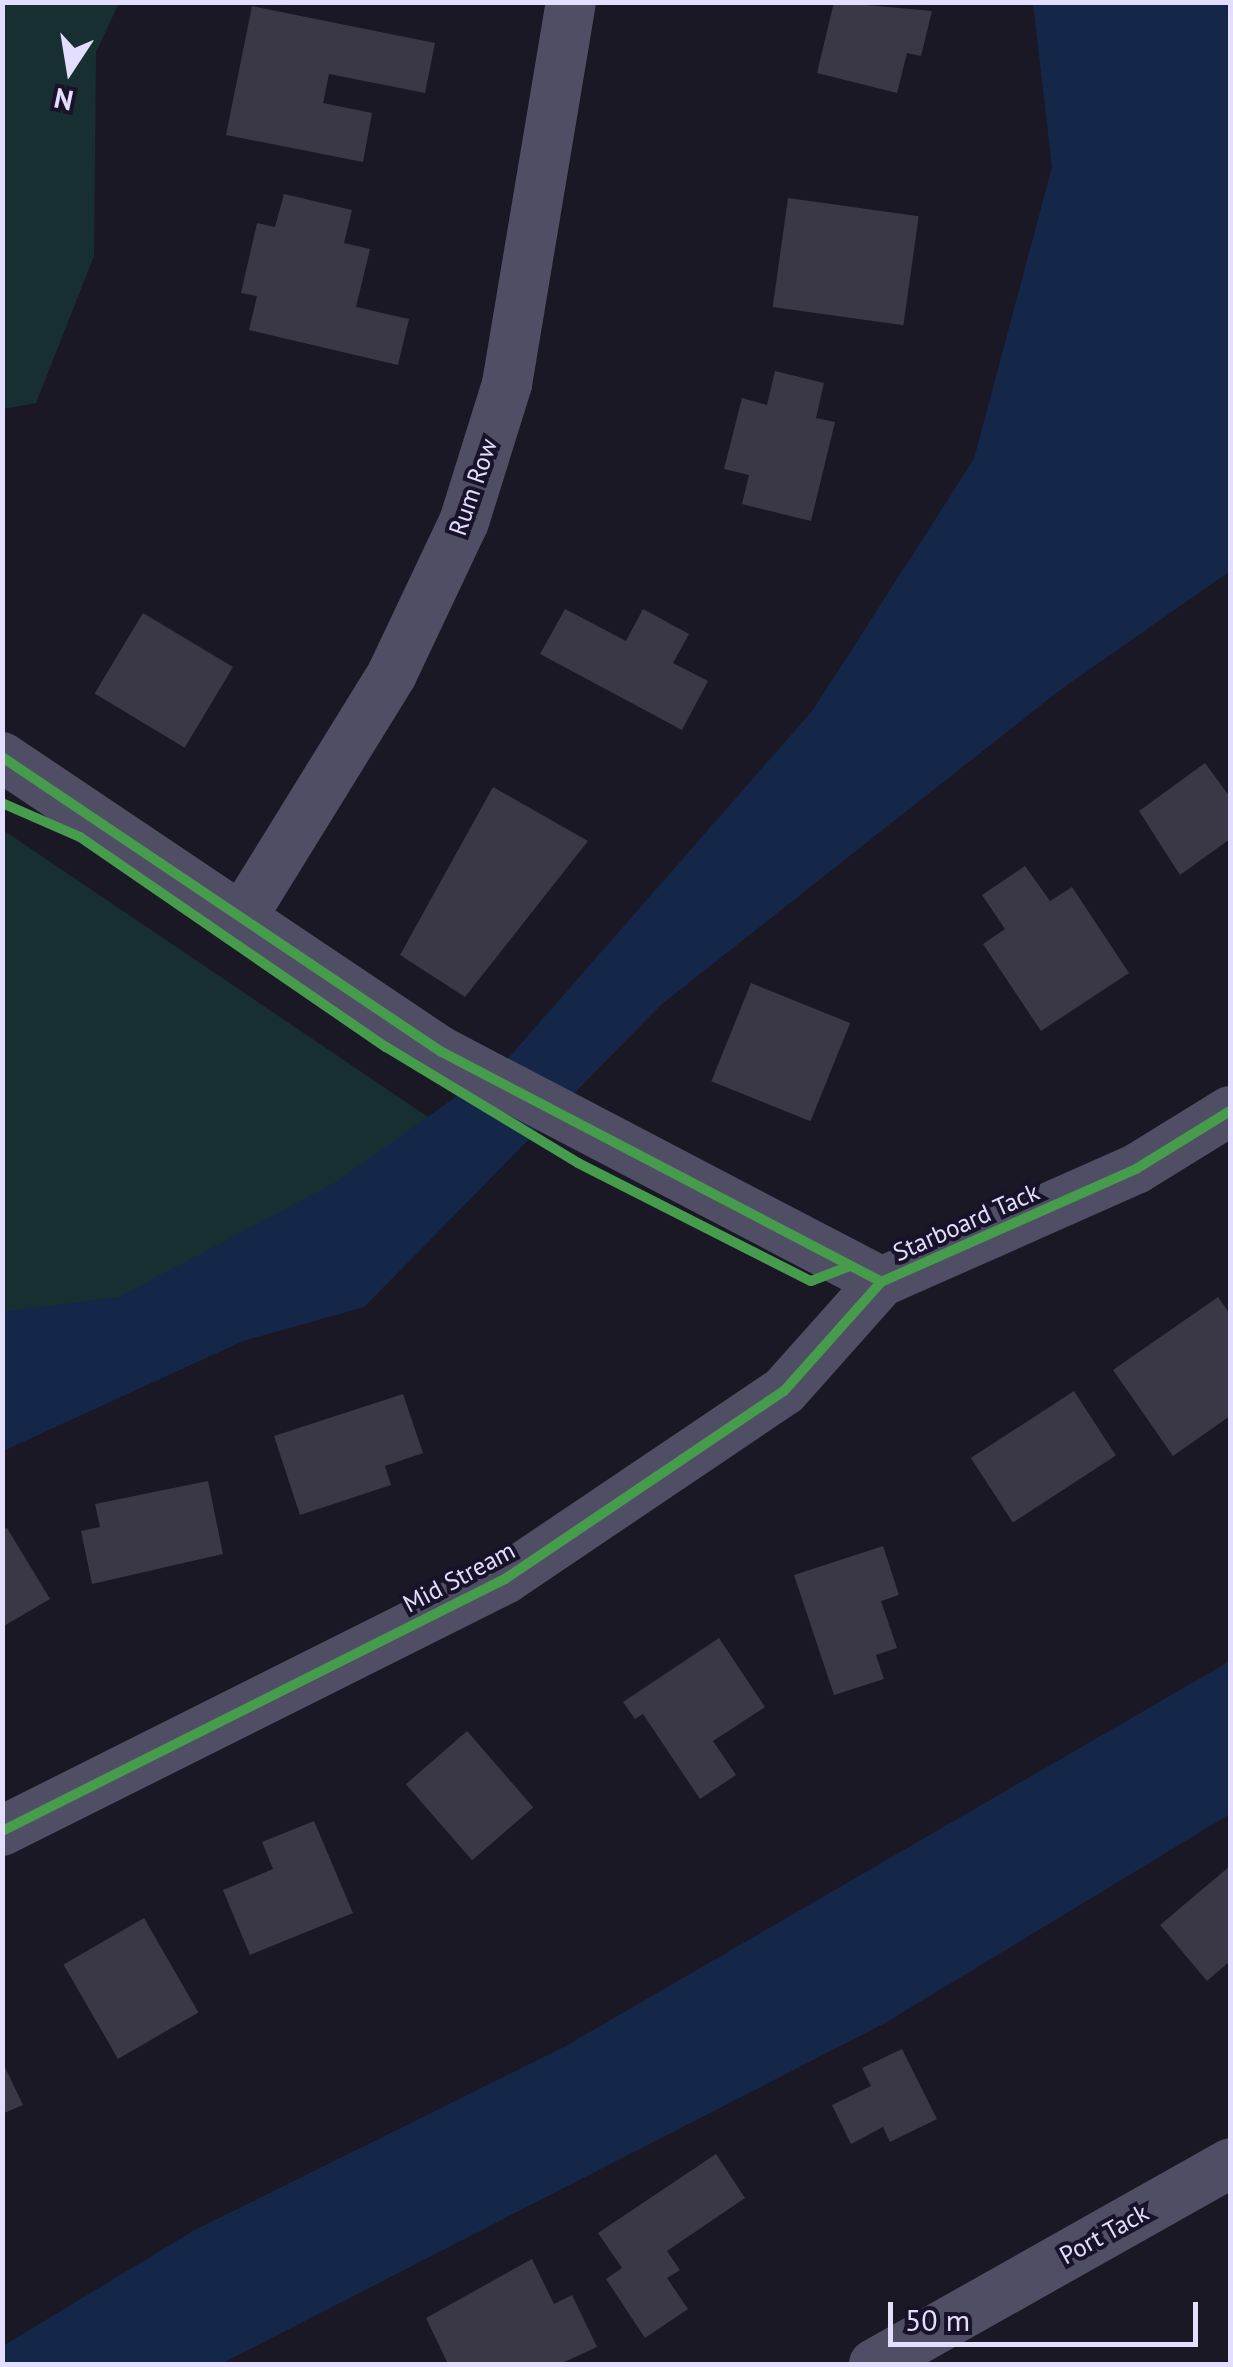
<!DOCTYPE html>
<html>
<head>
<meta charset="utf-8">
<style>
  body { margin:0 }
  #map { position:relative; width:1233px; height:2367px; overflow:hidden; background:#1b1825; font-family:"PT Sans",sans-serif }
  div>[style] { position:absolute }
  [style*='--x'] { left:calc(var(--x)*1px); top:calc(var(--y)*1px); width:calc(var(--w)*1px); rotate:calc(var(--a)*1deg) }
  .green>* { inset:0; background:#172f31 }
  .water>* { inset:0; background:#142749 }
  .building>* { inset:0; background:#3a3746; transform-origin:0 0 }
  .street>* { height:50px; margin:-25px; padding:0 25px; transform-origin:25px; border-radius:25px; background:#504e64 }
  .cycleway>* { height:10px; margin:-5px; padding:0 5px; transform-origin:5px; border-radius:5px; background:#469c4c }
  span { translate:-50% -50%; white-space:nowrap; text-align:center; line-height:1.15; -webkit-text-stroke:8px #18132a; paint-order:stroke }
  .street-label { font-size:25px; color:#e3defd }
  .frame { position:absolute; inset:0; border:5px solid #e3defd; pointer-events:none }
  .north { position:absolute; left:20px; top:20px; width:100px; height:100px; -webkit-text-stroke:8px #18132a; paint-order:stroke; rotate:192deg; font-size:28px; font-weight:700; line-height:40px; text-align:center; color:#e3defd }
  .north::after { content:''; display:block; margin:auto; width:35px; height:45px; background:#e3defd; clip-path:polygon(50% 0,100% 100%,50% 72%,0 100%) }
  .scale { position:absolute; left:888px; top:2302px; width:310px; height:45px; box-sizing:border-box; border:5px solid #e3defd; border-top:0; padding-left:12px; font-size:30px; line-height:35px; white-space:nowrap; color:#e3defd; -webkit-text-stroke:8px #18132a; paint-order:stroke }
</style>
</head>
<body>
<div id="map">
  <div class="green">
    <i style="clip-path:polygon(2px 3px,119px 3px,96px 52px,94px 256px,36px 403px,3px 409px)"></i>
    <i style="clip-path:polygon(3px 830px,471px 1146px,2px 1377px)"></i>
  </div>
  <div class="water">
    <i style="clip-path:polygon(1033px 3px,1230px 3px,1230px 571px,1060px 690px,662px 1004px,364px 1307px,243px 1341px,3px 1451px,2px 1312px,119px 1297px,336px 1182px,505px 1062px,813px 710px,974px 459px,1052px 167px)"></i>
    <i style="clip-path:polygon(1230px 1661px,1230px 1814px,885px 2023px,221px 2364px,3px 2364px,3px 2346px,193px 2231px,564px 2047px)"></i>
  </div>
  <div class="building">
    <i style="clip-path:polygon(834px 2px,932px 11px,921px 56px,907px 53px,897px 93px,817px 73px)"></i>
    <i style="clip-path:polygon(252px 6px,435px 43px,425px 93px,329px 74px,323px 103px,372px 113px,363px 162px,226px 135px)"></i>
    <i style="clip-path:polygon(284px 194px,352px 210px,344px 243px,370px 249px,356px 307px,409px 319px,398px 365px,249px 330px,257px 296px,241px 293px,257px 223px,275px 227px)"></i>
    <i style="left:788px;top:198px;width:132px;height:110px;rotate:8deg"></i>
    <i style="clip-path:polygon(775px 371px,824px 383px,816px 418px,835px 422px,811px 521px,742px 504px,749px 475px,724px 469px,742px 398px,767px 405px)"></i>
    <i style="clip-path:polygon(565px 609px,626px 641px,643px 609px,689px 634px,673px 663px,708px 681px,682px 730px,540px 654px)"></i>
    <i style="left:143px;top:613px;width:105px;height:94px;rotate:31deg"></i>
    <i style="clip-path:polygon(1205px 763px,1230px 797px,1230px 839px,1180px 875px,1139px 811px)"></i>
    <i style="clip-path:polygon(493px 787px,588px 841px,465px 997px,400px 955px)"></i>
    <i style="clip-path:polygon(1025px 866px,1050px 901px,1072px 887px,1129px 973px,1041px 1031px,983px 944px,1005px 929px,982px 895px)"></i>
    <i style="left:751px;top:983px;width:107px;height:106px;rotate:22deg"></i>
    <i style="clip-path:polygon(1218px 1297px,1230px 1314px,1230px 1416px,1173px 1456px,1113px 1370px)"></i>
    <i style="left:1074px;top:1391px;width:77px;height:123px;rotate:57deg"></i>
    <i style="clip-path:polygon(403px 1394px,423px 1453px,385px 1466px,391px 1485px,300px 1515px,274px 1436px)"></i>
    <i style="clip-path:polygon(208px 1481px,223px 1554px,92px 1584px,81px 1531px,100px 1527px,95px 1504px)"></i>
    <i style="clip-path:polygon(7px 1528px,50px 1599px,2px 1627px,2px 1531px)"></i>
    <i style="clip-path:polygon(883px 1546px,899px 1595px,881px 1601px,897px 1648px,876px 1655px,884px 1679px,834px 1695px,794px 1575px)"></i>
    <i style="clip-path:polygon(719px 1638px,765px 1707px,713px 1741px,736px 1775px,700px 1799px,643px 1714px,635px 1719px,623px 1702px)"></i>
    <i style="left:467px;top:1731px;width:101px;height:81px;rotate:49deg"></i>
    <i style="clip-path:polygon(314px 1821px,353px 1913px,250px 1955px,223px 1890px,273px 1869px,262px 1842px)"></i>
    <i style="clip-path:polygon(1230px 1866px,1230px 1961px,1207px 1981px,1160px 1925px)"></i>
    <i style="left:144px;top:1918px;width:109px;height:93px;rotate:60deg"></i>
    <i style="clip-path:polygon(902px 2049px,937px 2119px,890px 2142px,883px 2127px,851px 2144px,832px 2105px,871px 2086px,862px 2068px)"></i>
    <i style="clip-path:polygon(2px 2061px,23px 2105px,2px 2114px)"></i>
    <i style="clip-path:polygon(716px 2154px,745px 2198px,667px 2251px,680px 2270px,667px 2278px,688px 2309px,645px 2338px,606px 2279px,622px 2268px,598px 2233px)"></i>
    <i style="clip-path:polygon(532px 2259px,554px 2304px,572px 2295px,597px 2347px,560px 2364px,448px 2364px,426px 2318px)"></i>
  </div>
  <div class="street">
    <i style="--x:2;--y:757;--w:528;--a:33.87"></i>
    <i style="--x:440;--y:1051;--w:498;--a:27.6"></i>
    <i style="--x:881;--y:1282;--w:279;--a:-23.9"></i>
    <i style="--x:1136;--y:1169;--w:110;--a:-31.7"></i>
    <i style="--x:239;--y:922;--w:291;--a:-58.3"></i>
    <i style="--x:392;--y:674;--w:168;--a:-64.7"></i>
    <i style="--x:464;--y:522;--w:145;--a:-72.7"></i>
    <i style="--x:507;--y:384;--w:387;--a:-80.5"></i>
    <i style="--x:2;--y:1831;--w:563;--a:-26.61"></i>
    <i style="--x:505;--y:1579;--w:336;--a:-34"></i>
    <i style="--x:784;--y:1391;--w:146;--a:-48.3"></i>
    <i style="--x:874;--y:2364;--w:409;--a:-29.4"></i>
  </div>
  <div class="cycleway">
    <i style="--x:2;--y:757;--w:528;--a:33.87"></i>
    <i style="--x:440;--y:1051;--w:498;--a:27.6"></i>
    <i style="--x:881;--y:1282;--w:279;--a:-23.9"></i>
    <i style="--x:1136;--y:1169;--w:110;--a:-31.7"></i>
    <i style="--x:2;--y:803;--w:85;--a:23.6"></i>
    <i style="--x:80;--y:837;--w:371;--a:34.5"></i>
    <i style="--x:386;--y:1047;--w:224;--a:31.1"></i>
    <i style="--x:578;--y:1163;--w:261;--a:26.9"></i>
    <i style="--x:811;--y:1281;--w:42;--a:-21"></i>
    <i style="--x:2;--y:1831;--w:563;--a:-26.61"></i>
    <i style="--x:505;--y:1579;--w:336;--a:-34"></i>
    <i style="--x:784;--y:1391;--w:146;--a:-48.3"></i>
  </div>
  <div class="street-label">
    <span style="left:473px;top:487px;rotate:-71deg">Rum Row</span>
    <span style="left:966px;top:1222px;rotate:-24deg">Starboard Tack</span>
    <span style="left:459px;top:1577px;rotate:-28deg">Mid Stream</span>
    <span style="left:1104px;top:2234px;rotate:-29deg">Port Tack</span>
  </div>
  <div class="frame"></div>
  <div class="north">N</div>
  <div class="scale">50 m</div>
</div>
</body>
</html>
